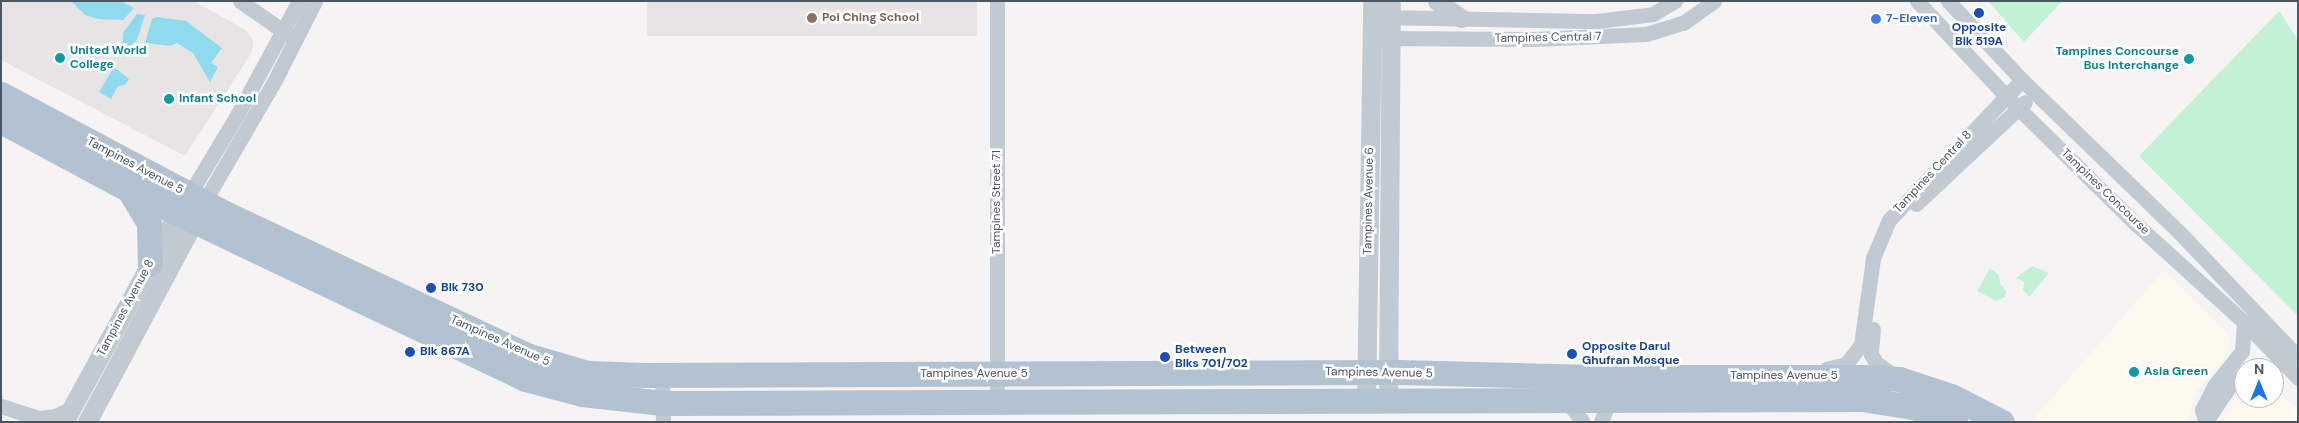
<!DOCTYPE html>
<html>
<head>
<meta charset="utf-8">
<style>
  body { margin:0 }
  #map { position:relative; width:2299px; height:423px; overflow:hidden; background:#f5f3f3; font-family:"DM Sans",sans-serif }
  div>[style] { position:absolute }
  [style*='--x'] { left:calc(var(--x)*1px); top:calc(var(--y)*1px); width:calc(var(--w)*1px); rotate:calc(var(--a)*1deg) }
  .commercial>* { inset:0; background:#fdf9ef }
  .education>* { inset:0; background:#e6e4e5; transform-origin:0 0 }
  .green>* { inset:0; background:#c3f1d5 }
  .water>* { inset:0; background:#90daee }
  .minor>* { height:15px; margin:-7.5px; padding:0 7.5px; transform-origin:7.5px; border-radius:7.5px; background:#c1cad2 }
  .tertiary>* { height:19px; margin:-9.5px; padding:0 9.5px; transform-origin:9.5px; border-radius:9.5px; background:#c1cad2 }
  .primary>* { height:25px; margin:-12.5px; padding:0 12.5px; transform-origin:12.5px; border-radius:12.5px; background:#b3c2d1 }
  .dots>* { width:14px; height:14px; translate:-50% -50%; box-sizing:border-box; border:2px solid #fff; border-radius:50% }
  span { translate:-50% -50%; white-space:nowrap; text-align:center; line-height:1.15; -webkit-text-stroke:5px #fff; paint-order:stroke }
  .education-label { font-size:12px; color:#785e54; font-weight:700 }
  .left { translate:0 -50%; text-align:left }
  .shop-label { font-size:12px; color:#366cbe; font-weight:700 }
  .transit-label { font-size:12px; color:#164399; font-weight:700 }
  .street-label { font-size:12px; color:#4a5661 }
  .culture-label { font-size:12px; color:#0d838f; font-weight:700 }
  .right { translate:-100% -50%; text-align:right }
  .frame { position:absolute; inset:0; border:2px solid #4a5661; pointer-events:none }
  .north { position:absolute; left:2234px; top:358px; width:50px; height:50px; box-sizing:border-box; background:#fff; border:1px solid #b7bbc0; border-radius:50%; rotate:0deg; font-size:14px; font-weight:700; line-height:20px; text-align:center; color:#4a5661 }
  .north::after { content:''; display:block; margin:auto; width:18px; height:22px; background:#1a73e8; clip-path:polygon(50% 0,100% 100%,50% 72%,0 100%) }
</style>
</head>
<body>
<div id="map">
  <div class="commercial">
    <i style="clip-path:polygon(2164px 270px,2222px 327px,2230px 341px,2225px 357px,2196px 393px,2187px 422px,2039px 422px,2034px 418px)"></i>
    <i style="clip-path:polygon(2244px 389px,2244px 398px,2274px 398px,2274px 389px,2298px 410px,2298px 422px,2223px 422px,2235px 398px)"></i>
  </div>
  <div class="education">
    <i style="clip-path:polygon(1px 1px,193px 1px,246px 30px,253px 41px,252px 52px,185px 156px,1px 60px)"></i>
    <i style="left:647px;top:1px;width:330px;height:35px"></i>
  </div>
  <div class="green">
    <i style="clip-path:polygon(1988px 1px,2062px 1px,2024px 42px)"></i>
    <i style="clip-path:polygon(2279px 11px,2298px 40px,2298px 316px,2139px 156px)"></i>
    <i style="clip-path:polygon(2032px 266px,2049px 273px,2029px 297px,2023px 290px,2024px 282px,2016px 278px)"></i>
    <i style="clip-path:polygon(1990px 268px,1999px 275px,2000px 283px,2006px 291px,2005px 297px,1996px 301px,1977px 291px)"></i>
  </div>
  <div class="water">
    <i style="clip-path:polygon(71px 1px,120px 1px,134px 8px,123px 20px,98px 19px,85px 15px)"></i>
    <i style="clip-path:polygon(137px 14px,145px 15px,137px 40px,122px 54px,123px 33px)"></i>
    <i style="clip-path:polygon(157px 17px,186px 21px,222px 48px,211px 63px,218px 67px,210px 82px,193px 53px,177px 43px,170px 46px,145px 43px,152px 19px)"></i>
    <i style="clip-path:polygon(114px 67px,129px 79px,125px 85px,118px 86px,111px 99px,99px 92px)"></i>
  </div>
  <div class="minor">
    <i style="--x:240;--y:1;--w:60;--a:34.8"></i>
    <i style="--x:997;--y:1;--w:401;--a:90"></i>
    <i style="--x:1917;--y:1;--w:129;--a:46.9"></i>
    <i style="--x:2005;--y:95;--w:185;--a:44.6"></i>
    <i style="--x:2137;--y:225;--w:144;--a:42.2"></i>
    <i style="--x:2244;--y:322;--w:78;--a:46"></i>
    <i style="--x:1948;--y:1;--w:108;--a:46.9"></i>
    <i style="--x:2022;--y:80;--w:219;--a:44.1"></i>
    <i style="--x:2179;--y:232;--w:173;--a:46.4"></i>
    <i style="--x:1381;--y:17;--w:216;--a:1.1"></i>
    <i style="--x:1597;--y:21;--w:56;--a:-7.1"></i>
    <i style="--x:1653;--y:14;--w:26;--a:-31"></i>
    <i style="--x:1379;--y:38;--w:155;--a:0.4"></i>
    <i style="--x:1534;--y:39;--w:112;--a:-2.6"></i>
    <i style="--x:1646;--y:34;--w:39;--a:-17"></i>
    <i style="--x:1683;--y:23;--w:38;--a:-35"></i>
    <i style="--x:189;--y:195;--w:93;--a:-59"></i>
    <i style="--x:237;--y:115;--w:130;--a:-61.5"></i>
    <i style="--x:204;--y:202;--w:141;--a:-59.8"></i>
    <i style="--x:275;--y:80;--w:89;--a:-63.1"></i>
    <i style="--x:1916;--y:204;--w:149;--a:-43.1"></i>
    <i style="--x:1873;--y:329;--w:25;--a:95"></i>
    <i style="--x:1871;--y:354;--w:10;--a:61"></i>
    <i style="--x:1876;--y:363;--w:24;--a:35"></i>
    <i style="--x:1826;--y:369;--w:21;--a:-14"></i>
    <i style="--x:1846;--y:364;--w:24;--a:-52"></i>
    <i style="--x:1861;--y:345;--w:88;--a:-82.1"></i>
    <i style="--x:1873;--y:258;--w:41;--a:-67.2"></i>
    <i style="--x:1889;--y:220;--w:193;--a:-46.5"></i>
    <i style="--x:662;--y:375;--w:47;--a:88.8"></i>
    <i style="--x:1567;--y:401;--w:26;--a:53"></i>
    <i style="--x:1;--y:406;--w:38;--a:18"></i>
    <i style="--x:37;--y:418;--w:18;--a:-6"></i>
    <i style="--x:55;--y:416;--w:19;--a:-25"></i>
    <i style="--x:2206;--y:421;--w:48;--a:-56"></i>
    <i style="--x:2233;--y:381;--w:13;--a:-29"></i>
    <i style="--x:1601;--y:422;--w:22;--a:-69"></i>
    <i style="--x:2206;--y:422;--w:13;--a:-108"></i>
    <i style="--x:2202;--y:410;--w:27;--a:-63"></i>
    <i style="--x:2214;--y:386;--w:45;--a:-51.3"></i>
    <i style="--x:2242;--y:351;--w:29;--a:-86"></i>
  </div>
  <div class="tertiary">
    <i style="--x:1437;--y:1;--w:29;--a:36"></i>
    <i style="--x:1366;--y:401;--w:400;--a:-89.1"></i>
    <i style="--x:1388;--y:401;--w:400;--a:-89.6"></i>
    <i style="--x:64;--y:422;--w:251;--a:-61.4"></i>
    <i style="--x:87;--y:422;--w:240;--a:-61.9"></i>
  </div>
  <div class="primary">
    <i style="--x:1;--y:94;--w:256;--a:28"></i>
    <i style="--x:227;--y:214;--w:331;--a:25.2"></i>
    <i style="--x:526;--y:355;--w:65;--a:16.2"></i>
    <i style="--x:588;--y:373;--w:57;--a:2"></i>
    <i style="--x:645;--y:375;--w:754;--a:-0.23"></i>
    <i style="--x:1399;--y:372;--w:193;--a:1.5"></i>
    <i style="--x:1592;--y:377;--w:271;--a:0"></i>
    <i style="--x:1863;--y:377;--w:36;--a:3"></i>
    <i style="--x:1899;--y:379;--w:55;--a:18.1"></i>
    <i style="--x:1951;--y:396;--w:57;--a:27"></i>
    <i style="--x:1;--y:121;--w:145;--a:28.3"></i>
    <i style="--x:129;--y:190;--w:439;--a:25.5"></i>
    <i style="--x:525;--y:379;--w:59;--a:14.7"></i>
    <i style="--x:582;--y:394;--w:81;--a:6.4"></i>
    <i style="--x:662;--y:403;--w:1200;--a:-0.19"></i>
    <i style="--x:1862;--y:399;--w:52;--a:8.9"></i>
    <i style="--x:1913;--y:407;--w:45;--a:19.7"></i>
    <i style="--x:129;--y:190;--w:39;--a:59"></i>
    <i style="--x:149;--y:223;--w:41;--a:88.6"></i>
  </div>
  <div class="dots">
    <i style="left:1979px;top:13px;background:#1a4fb4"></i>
    <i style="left:812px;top:18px;background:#8d6e63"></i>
    <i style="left:1876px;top:19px;background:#3f7fe0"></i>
    <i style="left:60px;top:58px;background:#0f9aa8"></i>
    <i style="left:2189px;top:59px;background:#0f9aa8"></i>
    <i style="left:169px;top:99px;background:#0f9aa8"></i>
    <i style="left:431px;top:288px;background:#1a4fb4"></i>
    <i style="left:410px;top:352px;background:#1a4fb4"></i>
    <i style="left:1572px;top:354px;background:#1a4fb4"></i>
    <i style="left:1165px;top:357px;background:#1a4fb4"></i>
    <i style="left:2134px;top:372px;background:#0f9aa8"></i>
  </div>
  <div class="education-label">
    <span class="left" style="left:822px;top:18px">Poi Ching School</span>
  </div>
  <div class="shop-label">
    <span class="left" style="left:1886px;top:19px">7-Eleven</span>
  </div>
  <div class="transit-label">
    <span style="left:1979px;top:35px">Opposite<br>Blk 519A</span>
    <span class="left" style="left:441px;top:288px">Blk 730</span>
    <span class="left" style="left:1582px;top:354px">Opposite Darul<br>Ghufran Mosque</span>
    <span class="left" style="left:1175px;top:357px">Between<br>Blks 701/702</span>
    <span class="left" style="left:420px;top:352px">Blk 867A</span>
  </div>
  <div class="street-label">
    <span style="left:1548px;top:38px;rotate:-1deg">Tampines Central 7</span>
    <span style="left:135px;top:166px;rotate:28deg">Tampines Avenue 5</span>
    <span style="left:1933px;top:172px;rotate:-47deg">Tampines Central 8</span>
    <span style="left:2105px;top:192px;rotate:44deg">Tampines Concourse</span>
    <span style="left:1369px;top:201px;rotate:-89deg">Tampines Avenue 6</span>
    <span style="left:997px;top:202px;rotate:-90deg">Tampines Street 71</span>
    <span style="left:126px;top:308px;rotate:-62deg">Tampines Avenue 8</span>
    <span style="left:500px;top:341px;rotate:24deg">Tampines Avenue 5</span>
    <span style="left:1379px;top:373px;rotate:1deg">Tampines Avenue 5</span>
    <span style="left:974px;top:374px">Tampines Avenue 5</span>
    <span style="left:1784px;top:376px">Tampines Avenue 5</span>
  </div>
  <div class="culture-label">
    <span class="left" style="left:70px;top:58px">United World<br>College</span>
    <span class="right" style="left:2179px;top:59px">Tampines Concourse<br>Bus Interchange</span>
    <span class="left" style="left:179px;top:99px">Infant School</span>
    <span class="left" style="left:2144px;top:372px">Asia Green</span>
  </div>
  <div class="frame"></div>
  <div class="north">N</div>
</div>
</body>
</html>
